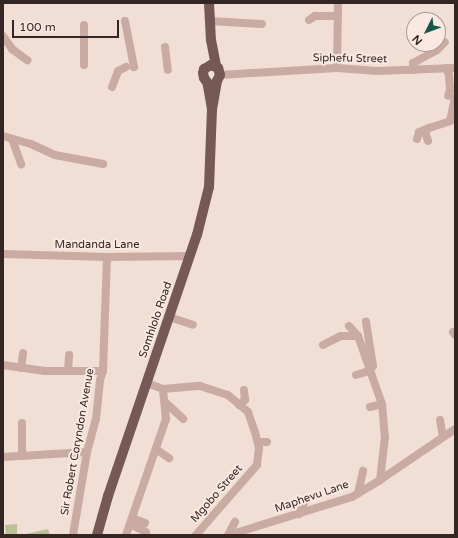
<!DOCTYPE html>
<html>
<head>
<meta charset="utf-8">
<style>
  body { margin:0 }
  #map { position:relative; width:458px; height:538px; overflow:hidden; background:#f1ded5; font-family:"Varela Round",sans-serif }
  div>[style] { position:absolute }
  [style*='--x'] { left:calc(var(--x)*1px); top:calc(var(--y)*1px); width:calc(var(--w)*1px); rotate:calc(var(--a)*1deg) }
  .green>* { inset:0; background:#bbc096 }
  .minor>* { height:8px; margin:-4px; padding:0 4px; transform-origin:4px; border-radius:4px; background:#c9aba2 }
  .major>* { height:10px; margin:-5px; padding:0 5px; transform-origin:5px; border-radius:5px; background:#765955 }
  span { translate:-50% -50%; white-space:nowrap; text-align:center; line-height:1.15; -webkit-text-stroke:4px #f9e9e1; paint-order:stroke }
  .street-label { font-size:11px; color:#332624 }
  .frame { position:absolute; inset:0; border:4px solid #332624; pointer-events:none }
  .north { position:absolute; left:406px; top:12px; width:40px; height:40px; box-sizing:border-box; background:#f9e9e1; border:1px solid #aa9b95; border-radius:50%; rotate:228deg; font-size:11px; font-weight:700; line-height:16px; text-align:center; color:#332624 }
  .north::after { content:''; display:block; margin:auto; width:14px; height:18px; background:#19554c; clip-path:polygon(50% 0,100% 100%,50% 72%,0 100%) }
  .scale { position:absolute; left:12px; top:20px; width:107px; height:18px; box-sizing:border-box; border:2px solid #332624; border-top:0; padding-left:5px; font-size:12px; line-height:14px; white-space:nowrap; color:#332624; -webkit-text-stroke:3px #f9e9e1; paint-order:stroke }
</style>
</head>
<body>
<div id="map">
  <div class="green">
    <i style="clip-path:polygon(17px 524px,17px 534px,6px 534px,5px 525px)"></i>
    <i style="clip-path:polygon(48px 529px,50px 535px,26px 534px)"></i>
  </div>
  <div class="minor">
    <i style="--x:309;--y:20;--w:7;--a:-34"></i>
    <i style="--x:315;--y:16;--w:23;--a:0"></i>
    <i style="--x:125;--y:21;--w:47;--a:78.9"></i>
    <i style="--x:210;--y:21;--w:52;--a:3.3"></i>
    <i style="--x:84;--y:25;--w:40;--a:90"></i>
    <i style="--x:3;--y:36;--w:16;--a:55"></i>
    <i style="--x:12;--y:49;--w:19;--a:36"></i>
    <i style="--x:165;--y:47;--w:23;--a:83"></i>
    <i style="--x:337;--y:68;--w:65;--a:-89.1"></i>
    <i style="--x:446;--y:68;--w:8;--a:67"></i>
    <i style="--x:449;--y:75;--w:15;--a:86"></i>
    <i style="--x:450;--y:90;--w:6;--a:108"></i>
    <i style="--x:414;--y:70;--w:7;--a:-98"></i>
    <i style="--x:413;--y:63;--w:27;--a:-28"></i>
    <i style="--x:437;--y:50;--w:11;--a:-45"></i>
    <i style="--x:220;--y:75;--w:117;--a:-3.4"></i>
    <i style="--x:337;--y:68;--w:40;--a:4.3"></i>
    <i style="--x:377;--y:71;--w:78;--a:-2.2"></i>
    <i style="--x:112;--y:87;--w:17;--a:-69"></i>
    <i style="--x:118;--y:71;--w:9;--a:-27"></i>
    <i style="--x:3;--y:136;--w:29;--a:16"></i>
    <i style="--x:31;--y:144;--w:26;--a:25"></i>
    <i style="--x:55;--y:155;--w:49;--a:10.6"></i>
    <i style="--x:12;--y:139;--w:27;--a:70"></i>
    <i style="--x:417;--y:139;--w:7;--a:-74"></i>
    <i style="--x:419;--y:132;--w:11;--a:-22"></i>
    <i style="--x:428;--y:141;--w:10;--a:-107"></i>
    <i style="--x:425;--y:131;--w:5;--a:-37"></i>
    <i style="--x:429;--y:128;--w:22;--a:-18"></i>
    <i style="--x:450;--y:121;--w:24;--a:-78"></i>
    <i style="--x:3;--y:254;--w:104;--a:1.7"></i>
    <i style="--x:107;--y:257;--w:83;--a:-0.7"></i>
    <i style="--x:169;--y:317;--w:25;--a:18"></i>
    <i style="--x:349;--y:326;--w:13;--a:48"></i>
    <i style="--x:453;--y:332;--w:4;--a:56"></i>
    <i style="--x:323;--y:345;--w:20;--a:-27"></i>
    <i style="--x:341;--y:336;--w:17;--a:0"></i>
    <i style="--x:358;--y:336;--w:72;--a:70.6"></i>
    <i style="--x:382;--y:404;--w:33;--a:85"></i>
    <i style="--x:385;--y:437;--w:43;--a:96.6"></i>
    <i style="--x:3;--y:365;--w:42;--a:8.1"></i>
    <i style="--x:45;--y:371;--w:58;--a:0"></i>
    <i style="--x:21;--y:368;--w:15;--a:-82"></i>
    <i style="--x:68;--y:371;--w:16;--a:-86"></i>
    <i style="--x:356;--y:375;--w:14;--a:-17"></i>
    <i style="--x:369;--y:371;--w:6;--a:-51"></i>
    <i style="--x:373;--y:366;--w:45;--a:-99"></i>
    <i style="--x:147;--y:383;--w:17;--a:21"></i>
    <i style="--x:163;--y:389;--w:37;--a:-5"></i>
    <i style="--x:200;--y:386;--w:29;--a:18"></i>
    <i style="--x:228;--y:395;--w:26;--a:40"></i>
    <i style="--x:248;--y:412;--w:21;--a:71"></i>
    <i style="--x:255;--y:432;--w:16;--a:76"></i>
    <i style="--x:259;--y:448;--w:17;--a:97"></i>
    <i style="--x:257;--y:465;--w:93;--a:131.1"></i>
    <i style="--x:165;--y:402;--w:25;--a:43"></i>
    <i style="--x:239;--y:405;--w:8;--a:-40"></i>
    <i style="--x:245;--y:400;--w:10;--a:-96"></i>
    <i style="--x:370;--y:407;--w:12;--a:-14"></i>
    <i style="--x:440;--y:420;--w:17;--a:80"></i>
    <i style="--x:22;--y:423;--w:33;--a:90"></i>
    <i style="--x:258;--y:442;--w:9;--a:0"></i>
    <i style="--x:156;--y:449;--w:16;--a:35"></i>
    <i style="--x:3;--y:457;--w:84;--a:-3.4"></i>
    <i style="--x:358;--y:493;--w:23;--a:-77"></i>
    <i style="--x:299;--y:514;--w:14;--a:-65"></i>
    <i style="--x:132;--y:518;--w:14;--a:21"></i>
    <i style="--x:130;--y:524;--w:18;--a:27"></i>
    <i style="--x:73;--y:535;--w:84;--a:-80.4"></i>
    <i style="--x:87;--y:452;--w:34;--a:-75"></i>
    <i style="--x:96;--y:419;--w:39;--a:-84"></i>
    <i style="--x:100;--y:380;--w:9;--a:-72"></i>
    <i style="--x:103;--y:371;--w:114;--a:-88"></i>
    <i style="--x:126;--y:535;--w:123;--a:-71"></i>
    <i style="--x:166;--y:419;--w:30;--a:-96"></i>
    <i style="--x:228;--y:535;--w:15;--a:-62"></i>
    <i style="--x:229;--y:535;--w:129;--a:-17.2"></i>
    <i style="--x:352;--y:497;--w:33;--a:-31"></i>
    <i style="--x:380;--y:480;--w:91;--a:-34.2"></i>
  </div>
  <div class="major">
    <i style="--x:209;--y:3;--w:37;--a:87"></i>
    <i style="--x:211;--y:40;--w:26;--a:79"></i>
    <i style="--x:97;--y:535;--w:41;--a:-74.2"></i>
    <i style="--x:108;--y:496;--w:276;--a:-71.2"></i>
    <i style="--x:197;--y:235;--w:49;--a:-76"></i>
    <i style="--x:209;--y:187;--w:78;--a:-87.8"></i>
    <i style="--x:212;--y:109;--w:27;--a:-100"></i>
    <i style="--x:207;--y:82;--w:5;--a:-127"></i>
    <i style="--x:204;--y:78;--w:5;--a:-101"></i>
    <i style="--x:203;--y:73;--w:4;--a:-76"></i>
    <i style="--x:204;--y:69;--w:8;--a:-30"></i>
    <i style="--x:211;--y:65;--w:8;--a:23"></i>
    <i style="--x:218;--y:68;--w:7;--a:74"></i>
    <i style="--x:220;--y:75;--w:7;--a:117"></i>
    <i style="--x:217;--y:81;--w:28;--a:100"></i>
  </div>
  <div class="street-label">
    <span style="left:350px;top:59px;rotate:1deg">Siphefu Street</span>
    <span style="left:97px;top:245px">Mandanda Lane</span>
    <span style="left:156px;top:320px;rotate:-71deg">Somhlolo Road</span>
    <span style="left:78px;top:442px;rotate:-80deg">Sir Robert Coryndon Avenue</span>
    <span style="left:217px;top:494px;rotate:-49deg">Mgobo Street</span>
    <span style="left:312px;top:497px;rotate:-19deg">Maphevu Lane</span>
  </div>
  <div class="frame"></div>
  <div class="north">N</div>
  <div class="scale">100 m</div>
</div>
</body>
</html>
